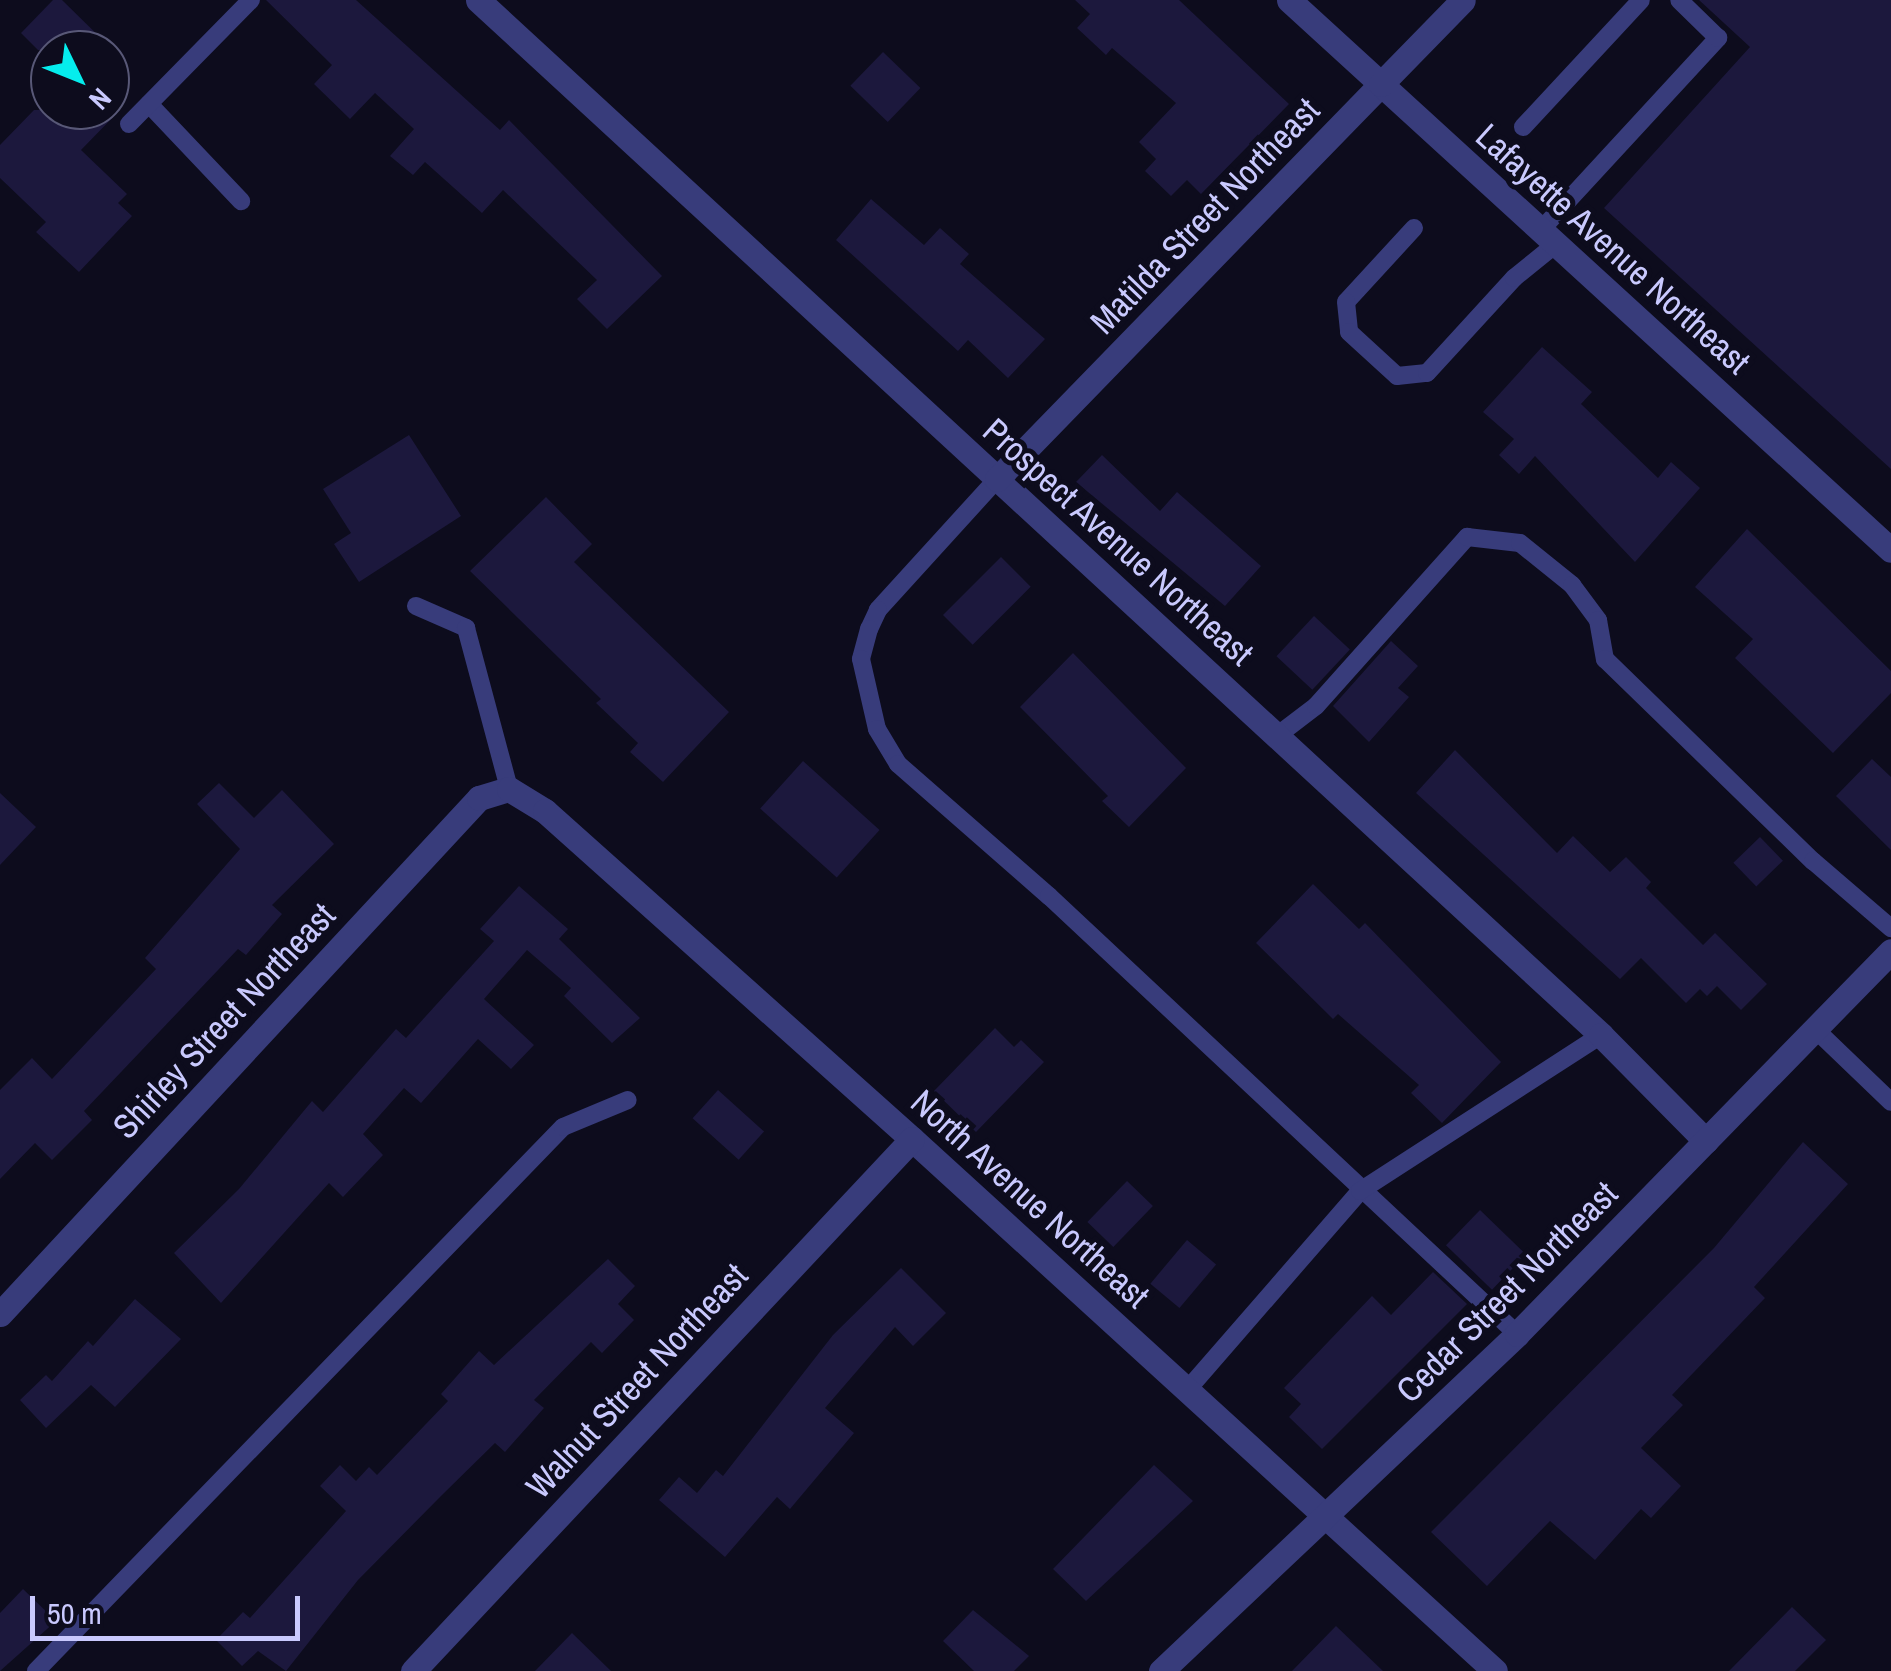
<!DOCTYPE html>
<html>
<head>
<meta charset="utf-8">
<style>
  body { margin:0 }
  #map { position:relative; width:1891px; height:1671px; overflow:hidden; background:#0d0c1d; font-family:"Archivo Narrow",sans-serif }
  div>[style] { position:absolute }
  [style*='--x'] { left:calc(var(--x)*1px); top:calc(var(--y)*1px); width:calc(var(--w)*1px); rotate:calc(var(--a)*1deg) }
  .building>* { inset:0; background:#1c183d; transform-origin:0 0 }
  .service>* { height:18px; margin:-9px; padding:0 9px; transform-origin:9px; border-radius:9px; background:#383c7b }
  .minor>* { height:25px; margin:-12.5px; padding:0 12.5px; transform-origin:12.5px; border-radius:12.5px; background:#383c7b }
  .tertiary>* { height:25px; margin:-12.5px; padding:0 12.5px; transform-origin:12.5px; border-radius:12.5px; background:#383c7b }
  span { translate:-50% -50%; white-space:nowrap; text-align:center; line-height:1.15; -webkit-text-stroke:10px #0d0c1d; paint-order:stroke }
  .street-label { font-size:35px; color:#c9c9fe }
  .north { position:absolute; left:30px; top:30px; width:100px; height:100px; box-sizing:border-box; background:#0d0c1d; border:2px solid #585877; border-radius:50%; rotate:133deg; font-size:28px; font-weight:700; line-height:40px; text-align:center; color:#c9c9fe }
  .north::after { content:''; display:block; margin:auto; width:35px; height:45px; background:#05eded; clip-path:polygon(50% 0,100% 100%,50% 72%,0 100%) }
  .scale { position:absolute; left:30px; top:1596px; width:270px; height:45px; box-sizing:border-box; border:5px solid #c9c9fe; border-top:0; padding-left:12px; font-size:30px; line-height:35px; white-space:nowrap; color:#c9c9fe; -webkit-text-stroke:8px #0d0c1d; paint-order:stroke }
</style>
</head>
<body>
<div id="map">
  <div class="building">
    <i style="clip-path:polygon(53px 0,62px 0,113px 50px,38px 50px,21px 33px)"></i>
    <i style="clip-path:polygon(266px 0,356px 0,500px 130px,509px 120px,662px 276px,607px 329px,577px 299px,597px 280px,503px 190px,482px 213px,425px 162px,413px 175px,390px 156px,414px 129px,375px 93px,350px 119px,314px 84px,332px 65px)"></i>
    <i style="clip-path:polygon(1075px 0,1179px 0,1289px 104px,1201px 194px,1187px 180px,1171px 196px,1145px 171px,1156px 159px,1139px 142px,1176px 103px,1112px 48px,1106px 55px,1077px 28px,1090px 14px)"></i>
    <i style="clip-path:polygon(1699px 0,1891px 0,1891px 469px,1604px 208px,1750px 47px)"></i>
    <i style="left:883px;top:52px;width:52px;height:47px;rotate:44deg"></i>
    <i style="clip-path:polygon(34px 110px,120px 110px,81px 150px,127px 194px,118px 203px,132px 216px,79px 272px,36px 232px,46px 222px,0 178px,0 145px)"></i>
    <i style="clip-path:polygon(871px 199px,924px 245px,940px 228px,969px 254px,960px 264px,1045px 339px,1008px 378px,968px 340px,958px 351px,836px 240px)"></i>
    <i style="clip-path:polygon(1542px 347px,1592px 392px,1581px 404px,1658px 478px,1671px 462px,1700px 488px,1635px 562px,1535px 456px,1519px 474px,1499px 455px,1514px 439px,1483px 412px)"></i>
    <i style="clip-path:polygon(409px 435px,461px 516px,359px 582px,334px 544px,351px 533px,323px 489px)"></i>
    <i style="clip-path:polygon(1102px 455px,1160px 511px,1177px 492px,1261px 566px,1225px 606px,1076px 482px)"></i>
    <i style="clip-path:polygon(546px 497px,592px 544px,574px 562px,729px 712px,663px 782px,630px 752px,638px 743px,596px 703px,601px 699px,470px 571px)"></i>
    <i style="clip-path:polygon(1747px 529px,1891px 671px,1891px 693px,1833px 753px,1735px 658px,1753px 639px,1695px 587px)"></i>
    <i style="left:1001px;top:557px;width:42px;height:82px;rotate:45deg"></i>
    <i style="left:1314px;top:616px;width:49px;height:55px;rotate:43deg"></i>
    <i style="clip-path:polygon(1391px 641px,1418px 666px,1398px 688px,1409px 697px,1369px 742px,1333px 706px)"></i>
    <i style="clip-path:polygon(1073px 653px,1186px 768px,1129px 827px,1102px 801px,1108px 796px,1020px 707px)"></i>
    <i style="clip-path:polygon(1455px 750px,1557px 853px,1573px 836px,1610px 872px,1626px 857px,1651px 882px,1646px 888px,1703px 945px,1715px 933px,1767px 984px,1741px 1010px,1717px 986px,1707px 996px,1700px 989px,1686px 1003px,1641px 958px,1620px 979px,1416px 793px)"></i>
    <i style="clip-path:polygon(1872px 759px,1891px 777px,1891px 850px,1836px 796px)"></i>
    <i style="left:803px;top:761px;width:103px;height:64px;rotate:42deg"></i>
    <i style="clip-path:polygon(219px 783px,254px 818px,282px 790px,334px 844px,272px 905px,282px 914px,246px 955px,238px 949px,84px 1111px,92px 1120px,52px 1160px,35px 1143px,0 1179px,0 1090px,32px 1058px,52px 1079px,156px 969px,145px 958px,240px 849px,197px 804px)"></i>
    <i style="clip-path:polygon(0 793px,36px 827px,0 865px)"></i>
    <i style="left:1760px;top:837px;width:33px;height:37px;rotate:46deg"></i>
    <i style="clip-path:polygon(1313px 884px,1359px 929px,1365px 923px,1501px 1062px,1442px 1123px,1411px 1093px,1419px 1085px,1338px 1014px,1333px 1019px,1256px 943px)"></i>
    <i style="clip-path:polygon(519px 886px,568px 929px,559px 939px,640px 1018px,612px 1043px,564px 996px,571px 988px,527px 950px,484px 999px,534px 1045px,511px 1069px,478px 1039px,421px 1103px,404px 1088px,363px 1134px,383px 1155px,343px 1197px,329px 1183px,221px 1303px,174px 1253px,239px 1189px,312px 1101px,323px 1112px,396px 1029px,406px 1038px,494px 941px,480px 929px)"></i>
    <i style="clip-path:polygon(995px 1028px,1014px 1047px,1021px 1040px,1044px 1062px,976px 1132px,934px 1091px)"></i>
    <i style="left:718px;top:1090px;width:62px;height:38px;rotate:42deg"></i>
    <i style="clip-path:polygon(1803px 1142px,1848px 1184px,1754px 1287px,1765px 1298px,1672px 1395px,1683px 1405px,1641px 1448px,1681px 1486px,1651px 1518px,1641px 1509px,1595px 1560px,1550px 1521px,1487px 1586px,1431px 1532px,1714px 1248px)"></i>
    <i style="left:1127px;top:1181px;width:36px;height:57px;rotate:44deg"></i>
    <i style="left:1480px;top:1210px;width:64px;height:49px;rotate:44deg"></i>
    <i style="left:1187px;top:1240px;width:38px;height:57px;rotate:40deg"></i>
    <i style="clip-path:polygon(608px 1259px,635px 1286px,618px 1304px,634px 1320px,602px 1353px,591px 1342px,534px 1400px,544px 1408px,505px 1452px,495px 1443px,442px 1495px,358px 1580px,286px 1671px,258px 1651px,242px 1666px,216px 1640px,243px 1612px,250px 1618px,346px 1511px,320px 1486px,340px 1465px,356px 1481px,369px 1467px,377px 1475px,448px 1401px,441px 1394px,479px 1351px,494px 1365px)"></i>
    <i style="clip-path:polygon(901px 1268px,946px 1313px,913px 1346px,895px 1327px,825px 1408px,854px 1433px,790px 1509px,777px 1497px,725px 1557px,659px 1500px,679px 1477px,697px 1493px,716px 1470px,723px 1476px,833px 1335px)"></i>
    <i style="clip-path:polygon(1433px 1272px,1467px 1304px,1322px 1449px,1289px 1417px,1301px 1404px,1284px 1388px,1372px 1296px,1391px 1315px)"></i>
    <i style="clip-path:polygon(135px 1299px,181px 1339px,115px 1407px,91px 1385px,46px 1428px,20px 1400px,46px 1375px,52px 1381px,88px 1341px,93px 1346px)"></i>
    <i style="clip-path:polygon(1154px 1465px,1193px 1501px,1086px 1601px,1053px 1569px)"></i>
    <i style="clip-path:polygon(23px 1589px,56px 1621px,0 1671px,0 1613px)"></i>
    <i style="clip-path:polygon(1792px 1607px,1826px 1640px,1795px 1671px,1729px 1671px)"></i>
    <i style="clip-path:polygon(973px 1610px,1029px 1656px,1014px 1671px,974px 1671px,943px 1641px)"></i>
    <i style="clip-path:polygon(1336px 1626px,1383px 1671px,1292px 1671px)"></i>
    <i style="clip-path:polygon(572px 1633px,611px 1671px,535px 1671px)"></i>
  </div>
  <div class="service">
    <i style="--x:149;--y:104;--w:134;--a:46.5"></i>
    <i style="--x:129;--y:124;--w:174;--a:-45.5"></i>
    <i style="--x:1523;--y:127;--w:173;--a:-47.1"></i>
    <i style="--x:1414;--y:228;--w:100;--a:132.6"></i>
    <i style="--x:1346;--y:302;--w:30;--a:84"></i>
    <i style="--x:1349;--y:332;--w:65;--a:42.5"></i>
    <i style="--x:1397;--y:376;--w:30;--a:-6"></i>
    <i style="--x:1427;--y:373;--w:129;--a:-47.5"></i>
    <i style="--x:1514;--y:278;--w:54;--a:-39"></i>
    <i style="--x:1540;--y:231;--w:263;--a:-47.3"></i>
    <i style="--x:1718;--y:38;--w:54;--a:-135.7"></i>
    <i style="--x:997;--y:479;--w:177;--a:132.3"></i>
    <i style="--x:878;--y:610;--w:21;--a:115"></i>
    <i style="--x:869;--y:629;--w:31;--a:105"></i>
    <i style="--x:861;--y:659;--w:72;--a:77.1"></i>
    <i style="--x:877;--y:729;--w:41;--a:59"></i>
    <i style="--x:898;--y:764;--w:201;--a:41.2"></i>
    <i style="--x:1049;--y:896;--w:641;--a:43.1"></i>
    <i style="--x:416;--y:606;--w:55;--a:23.7"></i>
    <i style="--x:466;--y:628;--w:167;--a:75"></i>
    <i style="--x:1278;--y:735;--w:48;--a:-37.3"></i>
    <i style="--x:1316;--y:706;--w:227;--a:-48.2"></i>
    <i style="--x:1467;--y:537;--w:53;--a:6.5"></i>
    <i style="--x:1520;--y:543;--w:67;--a:38.9"></i>
    <i style="--x:1572;--y:585;--w:44;--a:53.4"></i>
    <i style="--x:1598;--y:620;--w:40;--a:80"></i>
    <i style="--x:1605;--y:659;--w:290;--a:44.2"></i>
    <i style="--x:1813;--y:861;--w:103;--a:40.7"></i>
    <i style="--x:1815;--y:1029;--w:105;--a:43.8"></i>
    <i style="--x:1188;--y:1389;--w:262;--a:-49"></i>
    <i style="--x:1360;--y:1191;--w:287;--a:-32.9"></i>
    <i style="--x:36;--y:1671;--w:757;--a:-45.91"></i>
    <i style="--x:563;--y:1127;--w:70;--a:-22.6"></i>
  </div>
  <div class="minor">
    <i style="--x:478;--y:0;--w:1527;--a:42.66"></i>
    <i style="--x:1601;--y:1035;--w:149;--a:45.3"></i>
    <i style="--x:997;--y:479;--w:551;--a:-45.81"></i>
    <i style="--x:0;--y:1314;--w:704;--a:-47.13"></i>
    <i style="--x:479;--y:798;--w:31;--a:-17"></i>
    <i style="--x:509;--y:789;--w:42;--a:31.4"></i>
    <i style="--x:545;--y:811;--w:492;--a:41.8"></i>
    <i style="--x:912;--y:1139;--w:789;--a:42.38"></i>
    <i style="--x:413;--y:1671;--w:729;--a:-46.83"></i>
    <i style="--x:1161;--y:1671;--w:490;--a:-43.4"></i>
    <i style="--x:1517;--y:1334;--w:535;--a:-45.68"></i>
  </div>
  <div class="tertiary">
    <i style="--x:1289;--y:0;--w:815;--a:42.42"></i>
    <i style="--x:1381;--y:84;--w:117;--a:-45.7"></i>
  </div>
  <div class="street-label">
    <span style="left:1205px;top:216px;rotate:-46deg">Matilda Street Northeast</span>
    <span style="left:1613px;top:249px;rotate:42deg">Lafayette Avenue Northeast</span>
    <span style="left:1118px;top:542px;rotate:42deg">Prospect Avenue Northeast</span>
    <span style="left:224px;top:1021px;rotate:-47deg">Shirley Street Northeast</span>
    <span style="left:1030px;top:1199px;rotate:42deg">North Avenue Northeast</span>
    <span style="left:1507px;top:1292px;rotate:-45deg">Cedar Street Northeast</span>
    <span style="left:637px;top:1381px;rotate:-47deg">Walnut Street Northeast</span>
  </div>
  <div class="north">N</div>
  <div class="scale">50 m</div>
</div>
</body>
</html>
